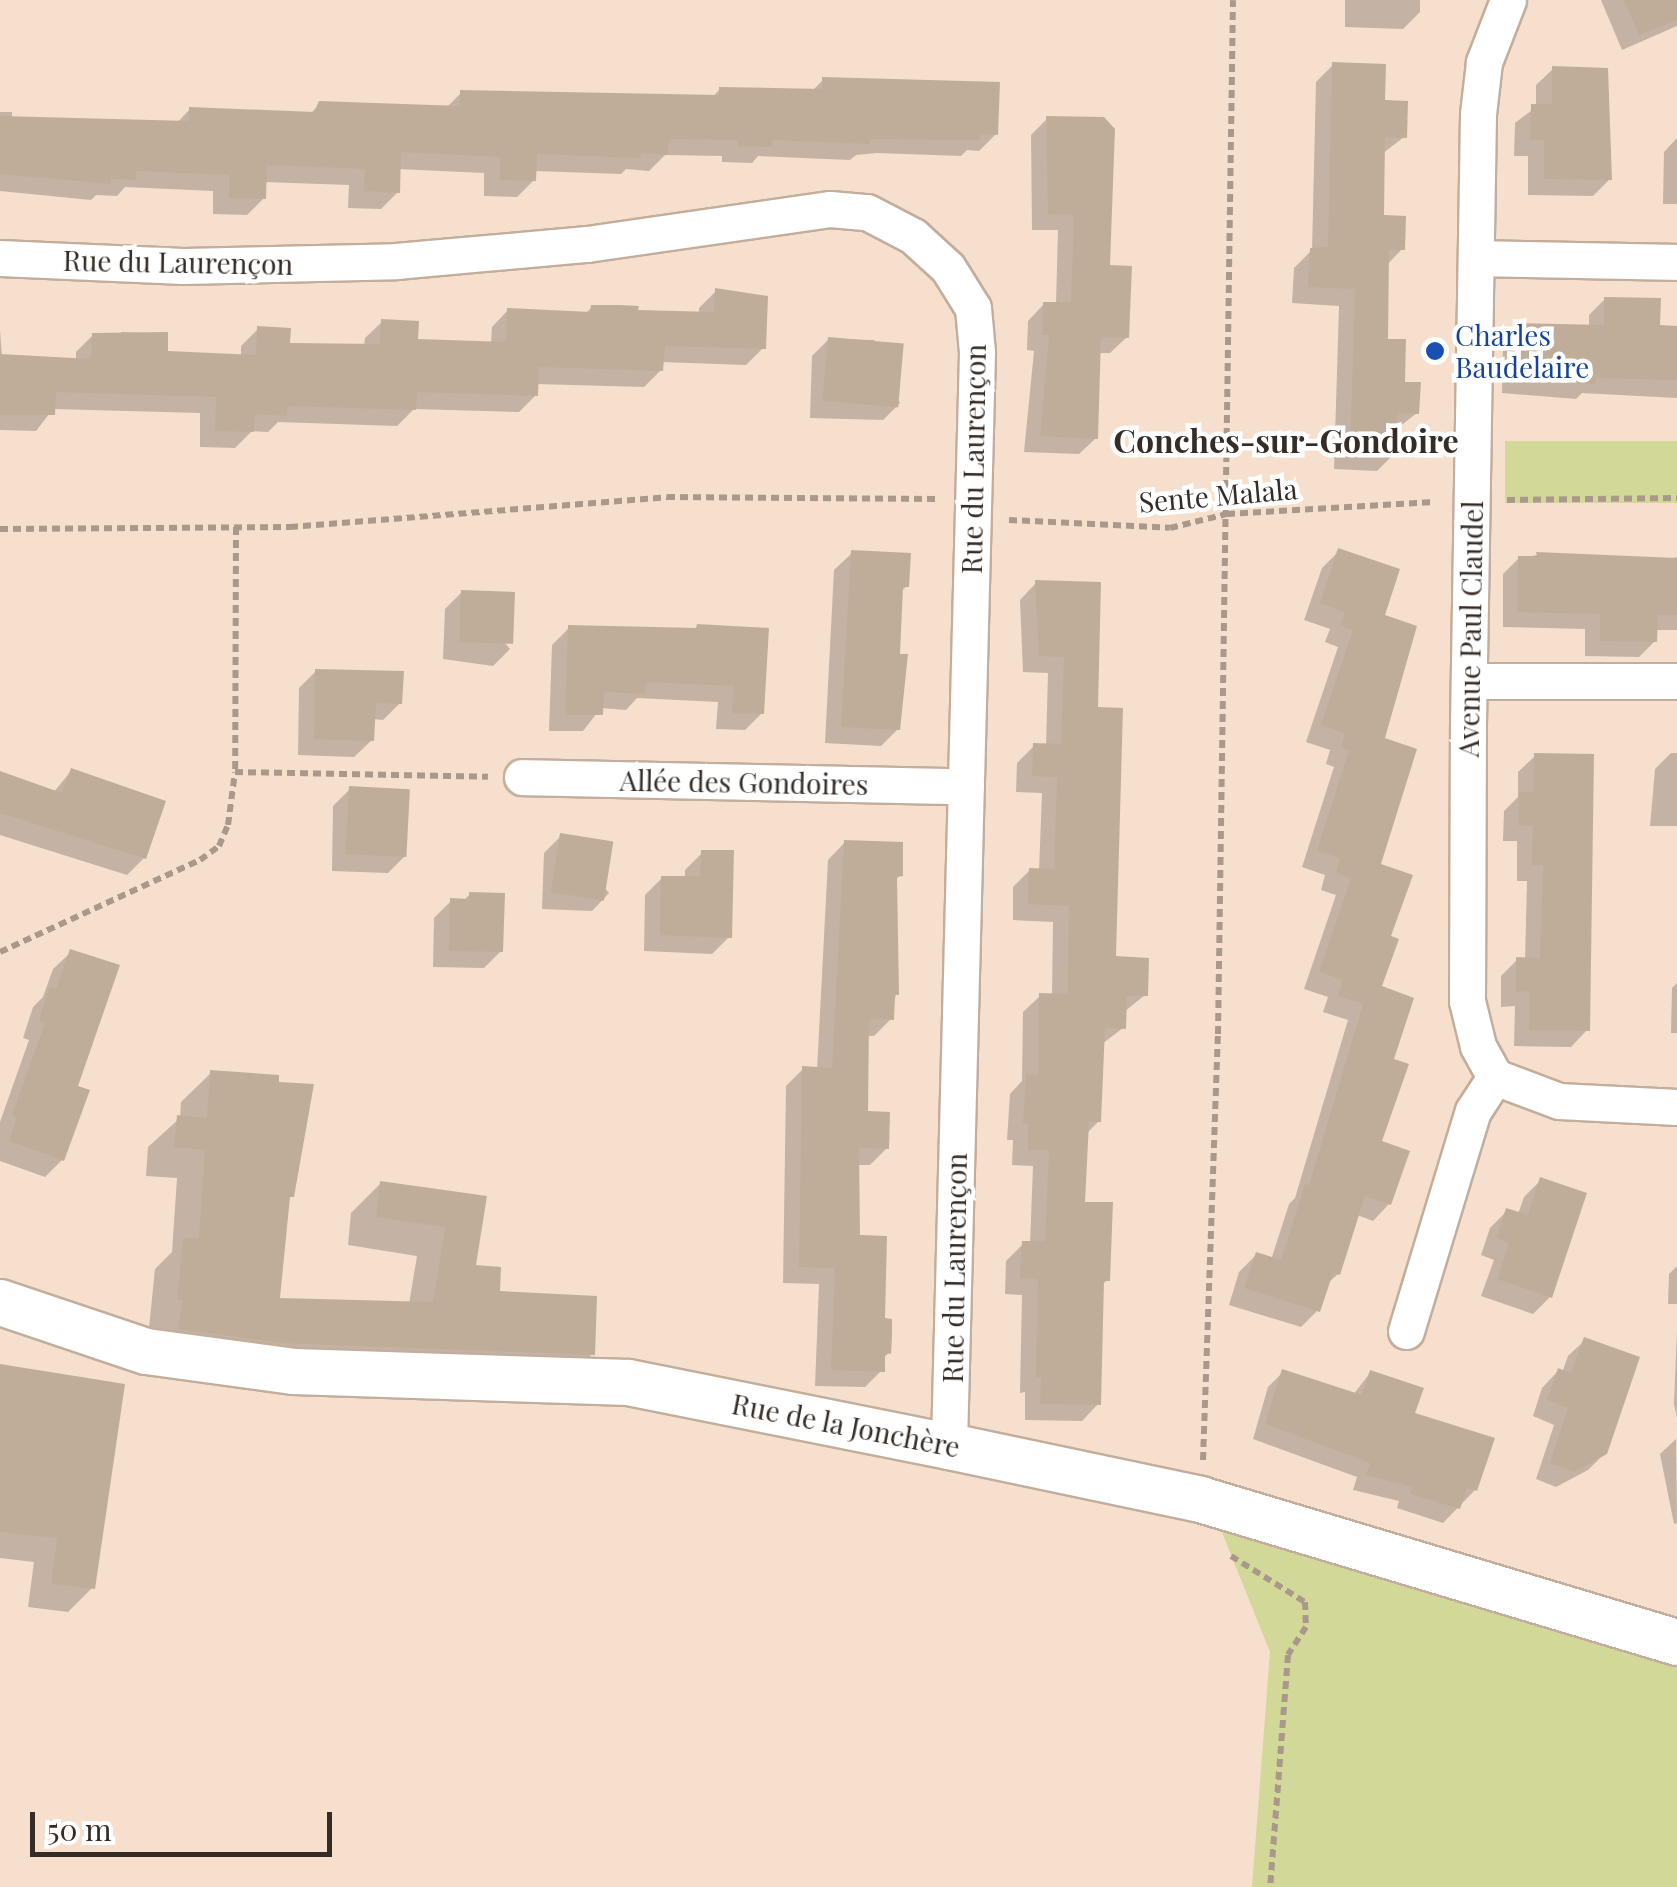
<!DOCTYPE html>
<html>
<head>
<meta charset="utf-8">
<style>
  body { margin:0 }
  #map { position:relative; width:1677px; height:1887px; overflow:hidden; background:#f6dfcd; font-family:"Playfair Display",serif }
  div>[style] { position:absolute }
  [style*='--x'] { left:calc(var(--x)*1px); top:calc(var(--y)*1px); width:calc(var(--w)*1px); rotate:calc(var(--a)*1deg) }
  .green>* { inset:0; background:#d2d998; transform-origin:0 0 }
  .shadow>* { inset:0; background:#0003 }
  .building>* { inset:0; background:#c0ad99; transform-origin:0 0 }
  .path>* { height:6px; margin-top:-3px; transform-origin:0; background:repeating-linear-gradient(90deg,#aa998b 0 8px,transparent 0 13px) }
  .roads { filter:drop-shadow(2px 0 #c3ad9c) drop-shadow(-2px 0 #c3ad9c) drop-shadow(0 2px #c3ad9c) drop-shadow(0 -2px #c3ad9c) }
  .minor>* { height:35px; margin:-17.5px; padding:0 17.5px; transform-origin:17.5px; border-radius:17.5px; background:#fff }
  .tertiary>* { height:45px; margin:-22.5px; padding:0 22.5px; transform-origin:22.5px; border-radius:22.5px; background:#fff }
  .dots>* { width:28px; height:28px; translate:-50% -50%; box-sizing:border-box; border:5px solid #fff; border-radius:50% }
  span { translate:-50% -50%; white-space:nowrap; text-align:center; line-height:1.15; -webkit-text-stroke:9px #fff; paint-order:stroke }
  .street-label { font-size:28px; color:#352c26 }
  .transit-label { font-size:28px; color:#164399 }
  .left { translate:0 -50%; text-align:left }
  .quarter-label { font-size:32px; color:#352c26; font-weight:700 }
  .scale { position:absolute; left:30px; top:1812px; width:302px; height:45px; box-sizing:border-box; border:5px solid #352c26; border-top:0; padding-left:12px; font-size:30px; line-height:35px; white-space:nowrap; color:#352c26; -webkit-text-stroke:8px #fff; paint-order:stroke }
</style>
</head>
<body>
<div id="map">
  <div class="green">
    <i style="left:1677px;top:441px;width:62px;height:172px;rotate:90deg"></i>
    <i style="clip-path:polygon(1219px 1525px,1677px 1668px,1677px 1887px,1252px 1887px,1270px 1652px)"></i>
  </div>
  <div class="shadow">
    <i style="clip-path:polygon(1345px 0,1420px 0,1420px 12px,1403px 29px,1345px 27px)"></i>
    <i style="clip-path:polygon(1601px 0,1677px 0,1677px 26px,1622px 50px)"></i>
    <i style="clip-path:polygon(1333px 65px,1383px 103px,1404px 137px,1382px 154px,1381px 217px,1402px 249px,1387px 265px,1386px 341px,1417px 413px,1395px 430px,1394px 454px,1377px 471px,1334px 469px,1339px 306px,1292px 303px,1294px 268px,1312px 250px,1316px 82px)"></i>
    <i style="clip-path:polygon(1553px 69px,1610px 179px,1593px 196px,1528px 195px,1528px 156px,1514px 156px,1515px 123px,1536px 107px,1536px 85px)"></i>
    <i style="clip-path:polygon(823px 80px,996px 134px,979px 151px,967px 150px,961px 156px,877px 153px,856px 155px,850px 160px,758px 156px,752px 163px,722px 162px,722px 156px,665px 155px,649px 171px,626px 169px,621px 174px,534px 171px,534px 180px,517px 197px,484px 196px,484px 173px,398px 169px,398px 192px,381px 209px,348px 208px,349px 185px,264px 182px,264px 198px,247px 215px,213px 214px,213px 191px,125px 187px,117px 196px,96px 195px,91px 200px,0 191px,0 112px,12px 112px,12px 119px,176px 124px,190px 109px,310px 114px,320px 104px,446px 108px,461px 93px,712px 98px,720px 89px,812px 91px)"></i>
    <i style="clip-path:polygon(1047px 119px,1108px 268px,1127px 337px,1110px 353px,1098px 353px,1096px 438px,1079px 454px,1024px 452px,1034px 351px,1027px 350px,1028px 321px,1044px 304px,1056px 304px,1058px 230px,1032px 230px,1031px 135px)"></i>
    <i style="clip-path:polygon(1677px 138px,1677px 204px,1663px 204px,1664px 152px)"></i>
    <i style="clip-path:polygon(716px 291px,763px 348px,746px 365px,661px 362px,661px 370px,644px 387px,536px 384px,536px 395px,519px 412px,414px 409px,397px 426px,278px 422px,268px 432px,252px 431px,235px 448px,200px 447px,200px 413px,53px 409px,36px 431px,0 430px,0 330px,2px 357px,76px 361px,76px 352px,93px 335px,117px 336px,122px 332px,165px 334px,165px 353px,241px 357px,241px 346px,258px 329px,288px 345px,364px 346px,365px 338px,382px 322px,416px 341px,491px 344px,492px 327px,508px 310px,585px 314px,592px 307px,699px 314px,699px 308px)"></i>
    <i style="clip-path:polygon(1605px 299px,1658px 328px,1677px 328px,1677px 398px,1582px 393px,1576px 399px,1502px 393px,1503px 342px,1519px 326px,1589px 327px,1589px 315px)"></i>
    <i style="clip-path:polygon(829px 339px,874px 340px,900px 403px,883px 420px,810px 418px,812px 356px)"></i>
    <i style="clip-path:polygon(1339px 551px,1382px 617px,1378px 865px,1388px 938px,1379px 988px,1390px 1060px,1379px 1142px,1389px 1204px,1373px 1221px,1357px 1215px,1338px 1274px,1326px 1285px,1318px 1310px,1301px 1327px,1229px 1305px,1239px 1272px,1256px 1255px,1271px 1260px,1289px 1204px,1295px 1198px,1348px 1020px,1323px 1012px,1328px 997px,1304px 989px,1336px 895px,1321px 890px,1325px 875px,1302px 867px,1334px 767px,1326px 764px,1330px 750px,1306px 742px,1338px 647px,1325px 642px,1330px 629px,1304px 620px,1322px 568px)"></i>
    <i style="clip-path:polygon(852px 553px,907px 586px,900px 592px,898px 729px,881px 746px,825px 743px,834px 570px)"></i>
    <i style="clip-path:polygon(1537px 555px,1664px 561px,1677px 557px,1677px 630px,1655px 630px,1655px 641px,1639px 657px,1585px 656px,1585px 629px,1503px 627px,1503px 574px,1519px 558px)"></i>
    <i style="clip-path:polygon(1036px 583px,1096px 710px,1114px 958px,1145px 995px,1124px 1012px,1123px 1028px,1102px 1044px,1099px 1121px,1086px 1134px,1082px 1204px,1107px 1280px,1101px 1286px,1098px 1404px,1082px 1421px,1025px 1420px,1025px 1392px,1020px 1393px,1022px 1295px,1005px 1294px,1006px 1261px,1023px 1244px,1030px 1244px,1033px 1166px,1012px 1165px,1013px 1140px,1007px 1140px,1010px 1094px,1022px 1081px,1023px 1012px,1040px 996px,1052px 996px,1053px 922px,1013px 920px,1013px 887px,1030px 870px,1039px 871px,1042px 793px,1016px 792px,1017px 763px,1034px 746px,1046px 746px,1048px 673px,1023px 672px,1020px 600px)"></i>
    <i style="clip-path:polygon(462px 592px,510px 649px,493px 666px,443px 659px,445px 609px)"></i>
    <i style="clip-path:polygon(569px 628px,766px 631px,762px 713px,745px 730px,716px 729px,718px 702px,637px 698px,626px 710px,601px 708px,583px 731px,549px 731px,552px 645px)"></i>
    <i style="clip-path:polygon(316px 671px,400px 703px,383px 720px,373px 719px,372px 740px,354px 757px,298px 755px,299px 688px)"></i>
    <i style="clip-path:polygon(1671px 753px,1677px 753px,1677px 826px,1650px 826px,1655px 769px)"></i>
    <i style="clip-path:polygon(1535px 756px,1587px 1030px,1571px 1047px,1514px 1046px,1515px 1006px,1501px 1007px,1501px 976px,1517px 960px,1525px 960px,1527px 881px,1517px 881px,1517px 841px,1503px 841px,1504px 811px,1518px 797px,1518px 772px)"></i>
    <i style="clip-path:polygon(71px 771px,144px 858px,127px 875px,0 835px,0 774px,53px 793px)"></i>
    <i style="clip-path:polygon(350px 789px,405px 856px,388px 873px,332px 871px,333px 806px)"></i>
    <i style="clip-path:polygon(561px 836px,609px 893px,592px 911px,542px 909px,544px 853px)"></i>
    <i style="clip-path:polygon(845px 842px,900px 875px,894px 882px,896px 994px,891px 1019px,874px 1036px,866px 1036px,865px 1113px,887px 1148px,870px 1165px,857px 1165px,857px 1237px,889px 1353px,882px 1359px,882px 1370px,865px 1387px,815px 1386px,819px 1284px,783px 1283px,786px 1086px,803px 1069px,817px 1070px,828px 860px)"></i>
    <i style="clip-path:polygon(702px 853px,729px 937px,712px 954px,644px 951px,645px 895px,662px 878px,685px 879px,685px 870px)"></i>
    <i style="clip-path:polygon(470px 894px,501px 951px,484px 968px,433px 967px,434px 918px,451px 901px,463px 901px)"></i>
    <i style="clip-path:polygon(71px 952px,75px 1087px,62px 1160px,45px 1177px,0 1161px,0 1122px,29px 1040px,23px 1038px,33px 1007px,43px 997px,53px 969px)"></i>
    <i style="clip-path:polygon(1677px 983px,1677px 1033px,1671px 1033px,1672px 988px)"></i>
    <i style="clip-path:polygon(211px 1073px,287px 1200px,278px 1301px,409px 1304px,417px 1256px,348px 1245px,351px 1213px,381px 1183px,485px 1198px,473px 1267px,497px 1293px,592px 1354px,563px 1383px,150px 1358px,155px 1329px,149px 1328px,155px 1269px,172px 1252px,177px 1178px,146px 1176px,148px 1147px,180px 1118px,181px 1102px)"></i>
    <i style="clip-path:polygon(1541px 1180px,1550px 1297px,1533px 1314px,1481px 1296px,1494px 1260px,1481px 1255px,1490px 1228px,1507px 1211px,1518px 1214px,1524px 1197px)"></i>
    <i style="clip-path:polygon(1677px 1266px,1677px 1304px,1668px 1304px,1669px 1274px)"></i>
    <i style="clip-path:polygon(1677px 1329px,1677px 1418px,1674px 1404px)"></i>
    <i style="clip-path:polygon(1585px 1340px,1605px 1453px,1588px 1470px,1556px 1487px,1536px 1479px,1554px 1425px,1533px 1416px,1542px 1388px,1558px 1371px,1562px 1373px,1568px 1356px)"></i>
    <i style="clip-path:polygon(0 1367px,92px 1588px,68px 1612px,28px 1607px,34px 1562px,0 1558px)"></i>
    <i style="clip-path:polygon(1283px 1372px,1353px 1395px,1370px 1373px,1475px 1490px,1443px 1523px,1397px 1508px,1399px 1501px,1353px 1490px,1357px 1477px,1253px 1439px,1268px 1387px)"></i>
    <i style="clip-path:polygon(1676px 1439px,1677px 1523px,1674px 1524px,1660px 1454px)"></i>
  </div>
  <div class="building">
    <i style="clip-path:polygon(1624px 0,1677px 0,1677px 20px,1639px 35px)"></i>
    <i style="clip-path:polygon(1332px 62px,1386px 64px,1385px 100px,1408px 101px,1407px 138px,1385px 137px,1384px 215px,1406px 216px,1405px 250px,1389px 250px,1388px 339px,1406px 339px,1405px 382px,1421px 382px,1419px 414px,1397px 413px,1397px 455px,1350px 453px,1355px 289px,1308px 287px,1310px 248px,1328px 247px)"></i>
    <i style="clip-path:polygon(1552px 66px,1608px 68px,1612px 180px,1544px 179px,1544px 140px,1530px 140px,1531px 104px,1552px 104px)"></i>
    <i style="clip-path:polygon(822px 77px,1000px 82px,998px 135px,980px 134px,980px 140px,870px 139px,870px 144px,772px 140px,772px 147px,738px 146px,738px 140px,669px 139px,668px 155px,641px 153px,640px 158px,537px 154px,536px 181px,500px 180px,500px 157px,401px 152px,400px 193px,364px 191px,365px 169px,267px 165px,266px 199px,229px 198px,229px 175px,136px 171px,136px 180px,111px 179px,111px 184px,0 174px,0 116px,189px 121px,189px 107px,314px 112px,319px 101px,460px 106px,460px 90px,719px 95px,719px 87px,822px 89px)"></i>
    <i style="clip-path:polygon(1046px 116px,1104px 117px,1115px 129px,1110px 265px,1132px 266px,1129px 338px,1101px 337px,1098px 439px,1040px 436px,1049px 335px,1042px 335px,1043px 302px,1071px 302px,1074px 215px,1048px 214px)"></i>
    <i style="clip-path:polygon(715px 288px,768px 296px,766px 349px,665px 346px,663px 371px,539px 367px,538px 396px,417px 392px,416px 410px,288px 406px,287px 416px,255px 414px,254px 432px,215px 431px,216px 397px,56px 392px,55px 415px,0 415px,0 354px,91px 359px,92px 333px,168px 332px,168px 351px,256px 355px,257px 326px,291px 328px,290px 343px,380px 344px,381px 319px,419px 321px,418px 339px,506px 342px,507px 308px,590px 312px,591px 305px,619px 305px,639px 306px,638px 310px,714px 312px)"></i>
    <i style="clip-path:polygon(1604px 297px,1661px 298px,1660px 325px,1677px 326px,1677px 380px,1596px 378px,1595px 384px,1517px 378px,1518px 323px,1604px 325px)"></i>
    <i style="left:828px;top:337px;width:76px;height:64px;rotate:5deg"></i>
    <i style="clip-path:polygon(1338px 548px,1400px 569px,1385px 615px,1417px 626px,1385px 738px,1417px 749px,1381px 864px,1413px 875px,1391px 936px,1399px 939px,1382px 986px,1414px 998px,1394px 1059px,1409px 1064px,1382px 1141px,1410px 1151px,1391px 1205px,1365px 1196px,1340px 1275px,1333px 1273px,1320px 1312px,1244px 1288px,1256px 1252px,1281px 1260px,1305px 1184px,1309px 1185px,1363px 1004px,1338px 996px,1343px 980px,1319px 972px,1351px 878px,1336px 873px,1340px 858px,1317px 851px,1349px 750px,1341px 747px,1345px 734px,1321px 725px,1353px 630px,1340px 626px,1345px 612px,1320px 603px)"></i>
    <i style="clip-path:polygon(851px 550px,911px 553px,909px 587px,903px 587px,900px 654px,908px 654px,900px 730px,841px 727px)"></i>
    <i style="clip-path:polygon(1536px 552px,1677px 558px,1677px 615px,1658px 615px,1657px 642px,1600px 641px,1600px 614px,1517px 612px,1518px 556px,1537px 556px)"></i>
    <i style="clip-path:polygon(1035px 580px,1101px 582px,1098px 707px,1123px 708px,1116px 956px,1149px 958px,1148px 996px,1127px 996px,1126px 1029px,1105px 1028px,1101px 1122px,1089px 1122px,1085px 1202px,1113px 1202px,1110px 1281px,1104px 1281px,1101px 1405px,1040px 1404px,1041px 1377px,1036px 1377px,1038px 1279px,1020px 1278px,1022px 1241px,1045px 1241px,1049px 1150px,1028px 1150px,1028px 1124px,1023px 1124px,1026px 1074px,1038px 1075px,1039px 993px,1068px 994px,1069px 906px,1028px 904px,1029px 868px,1054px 869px,1057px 777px,1032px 776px,1033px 743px,1061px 744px,1064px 657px,1039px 656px)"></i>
    <i style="left:461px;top:590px;width:54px;height:52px;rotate:2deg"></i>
    <i style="clip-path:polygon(697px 624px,769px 628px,764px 714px,732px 713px,734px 686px,646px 682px,645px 694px,604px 692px,603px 715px,565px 715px,568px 625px,696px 628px)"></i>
    <i style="clip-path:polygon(315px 669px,404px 671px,402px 704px,376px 703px,374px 741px,314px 739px)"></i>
    <i style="clip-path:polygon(1534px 753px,1594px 754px,1590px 1031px,1529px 1030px,1530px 991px,1516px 992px,1516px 957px,1540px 958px,1543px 865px,1532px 865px,1533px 826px,1518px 825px,1519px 792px,1533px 792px)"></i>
    <i style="clip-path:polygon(71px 768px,166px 801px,146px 859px,0 813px,0 771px,62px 793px)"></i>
    <i style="left:349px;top:786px;width:61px;height:68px;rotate:3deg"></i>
    <i style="left:560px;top:833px;width:54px;height:60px;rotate:9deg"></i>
    <i style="clip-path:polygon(844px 840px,903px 842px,903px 876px,897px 877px,899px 995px,895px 995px,894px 1020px,869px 1019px,868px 1111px,890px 1112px,889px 1149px,859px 1148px,860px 1235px,887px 1236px,885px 1318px,892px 1319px,892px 1336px,891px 1354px,885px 1353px,885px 1372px,831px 1370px,835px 1268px,799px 1267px,802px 1066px,832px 1068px)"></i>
    <i style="clip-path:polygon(701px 850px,734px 850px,732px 938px,660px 935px,661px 876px,700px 876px)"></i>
    <i style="clip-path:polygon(469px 892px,505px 893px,503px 952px,449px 951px,450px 898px,469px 899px)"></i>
    <i style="clip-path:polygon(70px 949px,120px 965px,78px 1086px,90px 1090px,64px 1161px,9px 1141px,17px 1117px,12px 1115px,45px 1023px,39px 1021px,44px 1004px,50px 987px,56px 989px)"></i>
    <i style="clip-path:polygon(210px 1070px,279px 1075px,279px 1082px,314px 1084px,294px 1197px,290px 1197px,280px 1298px,433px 1302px,445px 1227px,376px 1217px,380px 1181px,487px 1196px,476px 1265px,501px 1267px,500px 1291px,597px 1296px,595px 1355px,279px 1343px,178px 1329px,183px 1300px,177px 1300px,183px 1238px,199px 1238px,205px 1150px,174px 1147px,177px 1115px,207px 1118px)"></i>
    <i style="clip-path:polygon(1540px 1177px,1587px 1193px,1552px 1298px,1497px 1279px,1509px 1243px,1496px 1238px,1506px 1208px,1528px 1215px)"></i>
    <i style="clip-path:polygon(1584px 1337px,1640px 1357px,1607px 1454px,1574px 1472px,1550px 1463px,1568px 1408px,1547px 1400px,1558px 1368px,1571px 1373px)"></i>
    <i style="clip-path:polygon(0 1364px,125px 1384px,95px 1589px,51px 1584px,57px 1538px,0 1532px)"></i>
    <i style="clip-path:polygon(1282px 1369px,1362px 1395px,1370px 1370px,1424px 1388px,1415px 1413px,1495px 1438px,1477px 1491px,1467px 1488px,1460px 1509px,1410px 1494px,1412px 1487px,1366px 1475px,1370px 1463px,1265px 1424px)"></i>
  </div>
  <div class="path">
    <i style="--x:1507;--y:500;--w:170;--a:-0.7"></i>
    <i style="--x:1009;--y:520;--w:161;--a:2.8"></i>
    <i style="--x:1170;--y:528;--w:59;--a:-13.8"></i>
    <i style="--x:1227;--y:514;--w:207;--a:-3.3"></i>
    <i style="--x:236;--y:527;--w:245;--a:90.2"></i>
    <i style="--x:235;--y:772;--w:253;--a:1.1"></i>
    <i style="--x:0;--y:529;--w:290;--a:-0.4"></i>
    <i style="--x:290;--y:527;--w:378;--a:-4.5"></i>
    <i style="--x:667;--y:497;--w:271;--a:0.4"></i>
    <i style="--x:0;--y:952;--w:220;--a:-24.7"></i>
    <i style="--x:200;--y:860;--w:24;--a:-36"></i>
    <i style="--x:219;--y:846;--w:23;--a:-67"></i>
    <i style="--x:228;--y:825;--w:53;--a:-82.5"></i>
    <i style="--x:1203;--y:1460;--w:426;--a:-88"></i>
    <i style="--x:1218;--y:1034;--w:1034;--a:-89.17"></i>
    <i style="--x:1231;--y:1556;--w:87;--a:31.9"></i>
    <i style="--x:1305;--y:1602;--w:25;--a:88"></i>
    <i style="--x:1306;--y:1627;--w:33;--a:123"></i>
    <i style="--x:1288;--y:1655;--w:233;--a:94.4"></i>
  </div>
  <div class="roads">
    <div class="minor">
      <i style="--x:0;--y:258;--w:183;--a:2.5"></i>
      <i style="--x:183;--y:266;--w:213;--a:-1.3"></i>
      <i style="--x:396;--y:261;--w:192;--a:-5.1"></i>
      <i style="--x:587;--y:244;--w:246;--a:-8.2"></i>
      <i style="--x:830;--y:209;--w:37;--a:5"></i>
      <i style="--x:867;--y:212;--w:52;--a:27.6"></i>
      <i style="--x:913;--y:236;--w:47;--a:42.4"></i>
      <i style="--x:948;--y:268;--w:47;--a:58"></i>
      <i style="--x:973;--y:308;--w:44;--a:84.8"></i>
      <i style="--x:977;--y:352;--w:1094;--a:91.47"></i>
      <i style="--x:1477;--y:258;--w:200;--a:1.1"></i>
      <i style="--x:1469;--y:681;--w:208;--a:0"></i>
      <i style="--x:522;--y:777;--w:444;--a:1.2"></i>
      <i style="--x:1495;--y:1077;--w:35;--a:-119"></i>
      <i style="--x:1478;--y:1046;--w:46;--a:-103.7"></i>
      <i style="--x:1467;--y:1001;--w:277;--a:-89.8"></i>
      <i style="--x:1468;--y:724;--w:610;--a:-89.06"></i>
      <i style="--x:1478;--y:114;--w:52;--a:-83.4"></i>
      <i style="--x:1484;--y:62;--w:66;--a:-68.8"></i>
      <i style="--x:1495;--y:1077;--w:68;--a:20.6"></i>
      <i style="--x:1559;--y:1101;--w:118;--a:2.9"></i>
      <i style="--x:1406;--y:1331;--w:230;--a:-73.1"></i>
      <i style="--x:1473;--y:1111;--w:40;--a:-57.1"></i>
    </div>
    <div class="tertiary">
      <i style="--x:0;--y:1302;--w:154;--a:18.6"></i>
      <i style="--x:146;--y:1351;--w:148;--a:7.7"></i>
      <i style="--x:293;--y:1371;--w:335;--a:1.9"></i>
      <i style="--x:628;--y:1382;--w:327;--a:11.3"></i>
      <i style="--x:949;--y:1446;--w:257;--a:11.9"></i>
      <i style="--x:1200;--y:1499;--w:498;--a:16.7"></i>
    </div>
  </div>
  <div class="dots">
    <i style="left:1435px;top:351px;background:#1a4fb4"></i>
  </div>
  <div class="street-label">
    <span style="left:178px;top:262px;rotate:1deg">Rue du Laurençon</span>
    <span style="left:973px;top:459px;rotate:-89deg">Rue du Laurençon</span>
    <span style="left:1218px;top:495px;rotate:-5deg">Sente Malala</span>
    <span style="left:1470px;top:629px;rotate:-89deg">Avenue Paul Claudel</span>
    <span style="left:744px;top:782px;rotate:1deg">Allée des Gondoires</span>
    <span style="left:954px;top:1268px;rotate:-89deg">Rue du Laurençon</span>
    <span style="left:846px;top:1425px;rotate:11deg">Rue de la Jonchère</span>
  </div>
  <div class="transit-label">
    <span class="left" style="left:1455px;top:351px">Charles<br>Baudelaire</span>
  </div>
  <div class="quarter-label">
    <span style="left:1286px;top:440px">Conches-sur-Gondoire</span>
  </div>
  <div class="scale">50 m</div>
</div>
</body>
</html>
